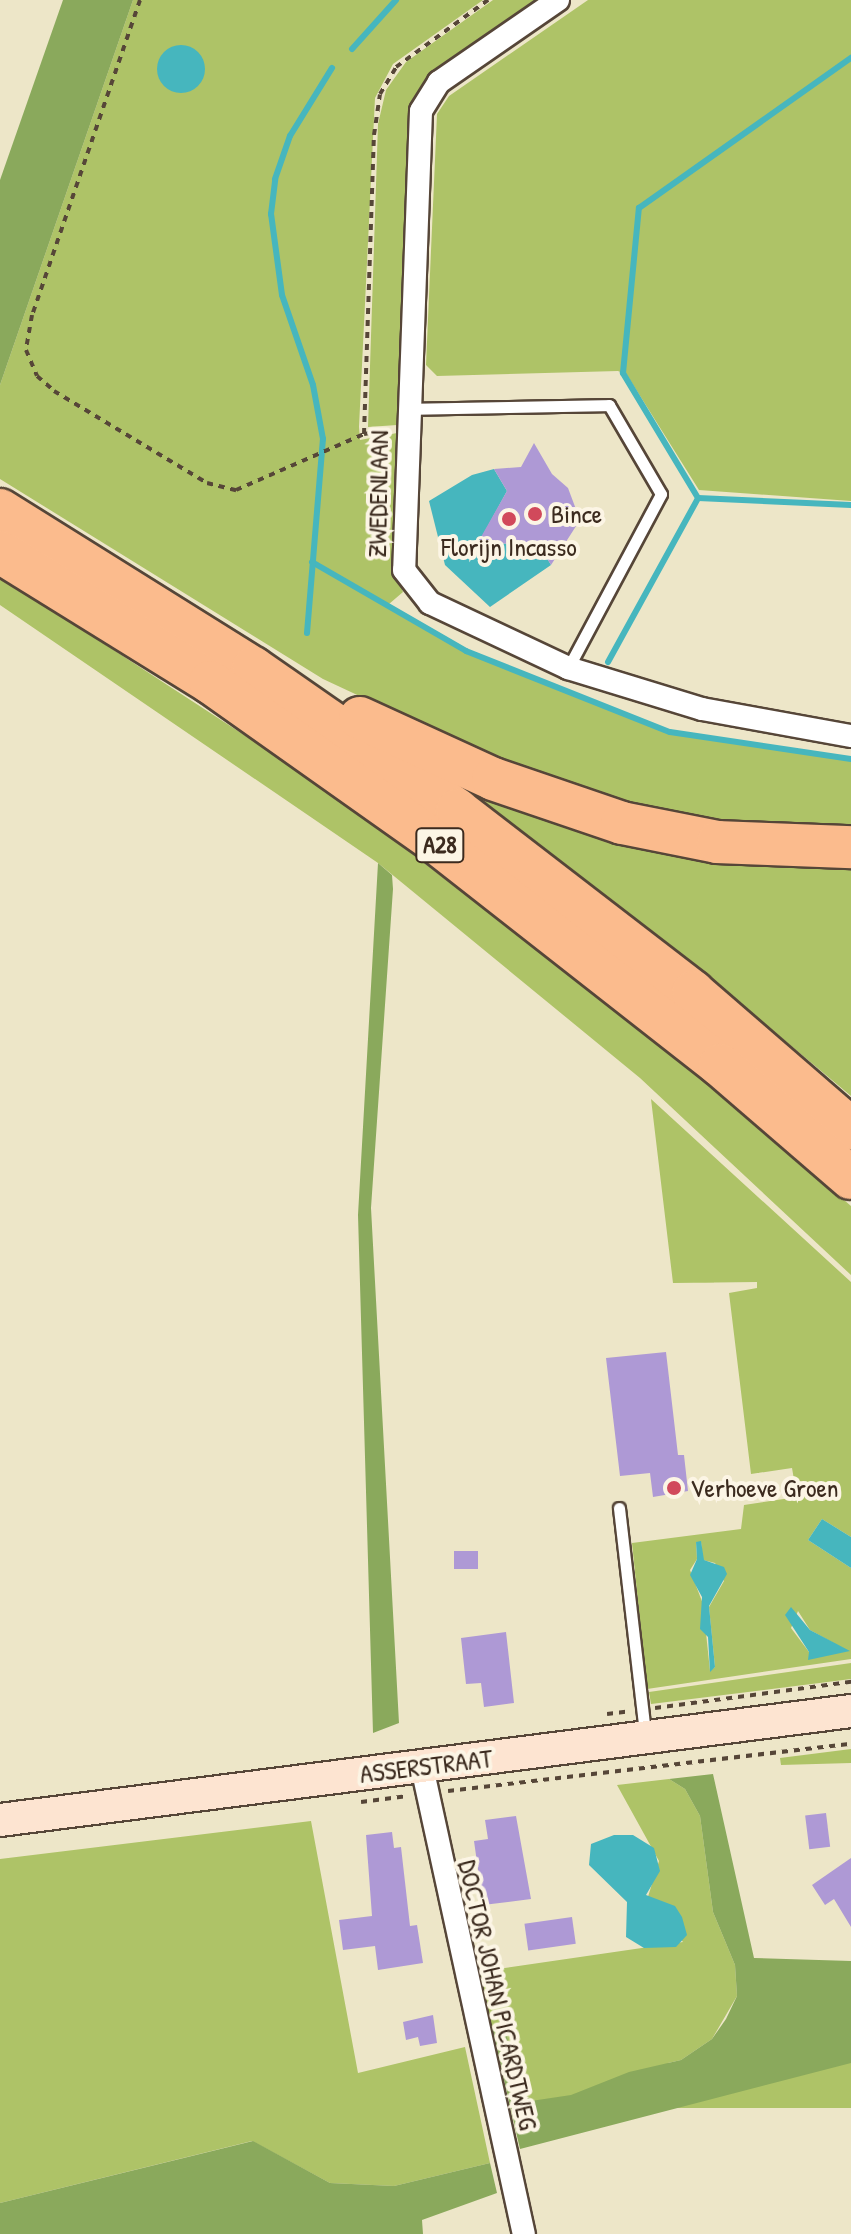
<!DOCTYPE html>
<html>
<head>
<meta charset="utf-8">
<style>
  body { margin:0 }
  #map { position:relative; width:851px; height:2234px; overflow:hidden; background:#ede6c8; font-family:"Patrick Hand",sans-serif }
  div>[style] { position:absolute }
  [style*='--x'] { left:calc(var(--x)*1px); top:calc(var(--y)*1px); width:calc(var(--w)*1px); rotate:calc(var(--a)*1deg) }
  .green>* { inset:0; background:#aec367; transform-origin:0 0 }
  .forest>* { inset:0; background:#8aa95c }
  .water>* { inset:0; background:#46b6be }
  .round { border-radius:50% }
  .stream>* { height:6px; margin:-3px; padding:0 3px; transform-origin:3px; border-radius:3px; background:#46b6be }
  .building>* { inset:0; background:#ae99d5; transform-origin:0 0 }
  .path>* { height:4px; margin-top:-2px; transform-origin:0; background:repeating-linear-gradient(90deg,#564638 0 6px,transparent 0 12px) }
  .roads { filter:drop-shadow(2px 0 #564638) drop-shadow(-2px 0 #564638) drop-shadow(0 2px #564638) drop-shadow(0 -2px #564638) }
  .service>* { height:11px; margin:-5.5px; padding:0 5.5px; transform-origin:5.5px; border-radius:5.5px; background:#fff }
  .minor>* { height:22px; margin:-11px; padding:0 11px; transform-origin:11px; border-radius:11px; background:#fff }
  .secondary>* { height:32px; margin:-16px; padding:0 16px; transform-origin:16px; border-radius:16px; background:#fde4d1 }
  .motorway>* { height:42px; margin:-21px; padding:0 21px; transform-origin:21px; border-radius:21px; background:#fbbb8d }
  .dots>* { width:22px; height:22px; translate:-50% -50%; box-sizing:border-box; border:4px solid #fcf5e5; border-radius:50% }
  span { translate:-50% -50%; white-space:nowrap; text-align:center; line-height:1.15; -webkit-text-stroke:8px #fcf5e5; paint-order:stroke }
  .shield-label span { padding:2px 6px; background:#fcf5e5; border:2px solid; border-radius:6px; -webkit-text-stroke-width:0 }
  .shield-label { font-size:24px; color:#3b2a1e; font-weight:700 }
  .street-label { font-size:26px; color:#3b2a1e }
  .poi-label { font-size:26px; color:#3b2a1e }
  .left { translate:0 -50%; text-align:left }
</style>
</head>
<body>
<div id="map">
  <div class="green">
    <i style="clip-path:polygon(133px 0,483px 0,393px 64px,375px 98px,359px 427px,360px 440px,397px 433px,392px 564px,403px 592px,389px 604px,490px 662px,670px 731px,851px 759px,851px 831px,721px 823px,561px 790px,323px 679px,0 479px,0 385px)"></i>
    <i style="clip-path:polygon(493px 0,542px 0,440px 71px,407px 245px,397px 425px,368px 427px,378px 124px,386px 90px,406px 62px)"></i>
    <i style="clip-path:polygon(588px 0,851px 0,851px 501px,699px 490px,627px 375px,618px 371px,437px 376px,426px 365px,437px 114px,449px 96px)"></i>
    <i style="clip-path:polygon(0 576px,330px 791px,684px 1062px,851px 1206px,851px 1275px,640px 1078px,378px 863px,0 605px)"></i>
    <i style="clip-path:polygon(424px 758px,851px 855px,851px 1096px,686px 958px)"></i>
    <i style="clip-path:polygon(evenodd,651px 1099px,851px 1282px,851px 1537px,822px 1519px,808px 1540px,851px 1568px,851px 1659px,647px 1689px,632px 1543px,741px 1529px,744px 1505px,797px 1497px,792px 1468px,751px 1474px,729px 1293px,757px 1288px,757px 1282px,673px 1283px,651px 1099px,696px 1542px,701px 1542px,703px 1560px,715px 1563px,724px 1581px,709px 1607px,715px 1667px,710px 1671px,703px 1604px,690px 1570px,697px 1559px,696px 1542px,651px 1099px,798px 1611px,810px 1630px,848px 1651px,809px 1652px,791px 1628px,798px 1611px)"></i>
    <i style="clip-path:polygon(851px 1663px,851px 1679px,651px 1704px,649px 1692px)"></i>
    <i style="clip-path:polygon(851px 1749px,851px 1763px,781px 1765px,780px 1758px)"></i>
    <i style="clip-path:polygon(669px 1779px,685px 1789px,700px 1816px,713px 1912px,735px 1965px,737px 1996px,712px 2039px,681px 2060px,629px 2072px,571px 2095px,530px 2101px,518px 2085px,507px 2035px,492px 2028px,478px 1972px,683px 1942px,647px 1900px,659px 1861px,617px 1785px)"></i>
    <i style="clip-path:polygon(311px 1821px,358px 2073px,465px 2047px,490px 2163px,394px 2186px,330px 2183px,252px 2141px,0 2203px,0 1859px)"></i>
    <i style="left:851px;top:2063px;width:45px;height:342px;rotate:90deg"></i>
  </div>
  <div class="forest">
    <i style="clip-path:polygon(63px 0,133px 0,0 385px,0 180px)"></i>
    <i style="clip-path:polygon(378px 863px,392px 875px,393px 889px,371px 1208px,399px 1723px,373px 1733px,358px 1215px)"></i>
    <i style="clip-path:polygon(713px 1774px,754px 1958px,851px 1961px,851px 2063px,520px 2149px,492px 2028px,507px 2035px,518px 2085px,531px 2101px,571px 2095px,629px 2072px,681px 2060px,712px 2039px,726px 2019px,737px 1996px,735px 1965px,713px 1912px,700px 1816px,685px 1789px,669px 1779px)"></i>
    <i style="clip-path:polygon(253px 2141px,330px 2183px,394px 2186px,490px 2163px,497px 2193px,422px 2220px,423px 2234px,0 2234px,0 2203px)"></i>
  </div>
  <div class="water">
    <i class="round" style="left:157px;top:45px;width:48px;height:48px"></i>
    <i style="clip-path:polygon(494px 469px,507px 491px,478px 544px,538px 543px,551px 565px,490px 607px,445px 565px,429px 501px,472px 475px)"></i>
    <i style="clip-path:polygon(822px 1519px,851px 1537px,851px 1568px,808px 1540px)"></i>
    <i style="clip-path:polygon(701px 1541px,704px 1560px,724px 1567px,727px 1574px,709px 1606px,715px 1667px,710px 1672px,708px 1637px,700px 1629px,702px 1597px,690px 1575px,697px 1559px,696px 1542px)"></i>
    <i style="clip-path:polygon(791px 1607px,810px 1630px,850px 1651px,808px 1660px,809px 1652px,785px 1615px)"></i>
    <i style="clip-path:polygon(614px 1835px,633px 1835px,654px 1848px,660px 1871px,646px 1895px,675px 1906px,682px 1917px,687px 1935px,676px 1947px,644px 1948px,626px 1937px,627px 1902px,589px 1865px,591px 1844px)"></i>
  </div>
  <div class="stream">
    <i style="--x:352;--y:49;--w:66;--a:-48.1"></i>
    <i style="--x:698;--y:498;--w:153;--a:2.6"></i>
    <i style="--x:312;--y:562;--w:178;--a:30"></i>
    <i style="--x:466;--y:651;--w:219;--a:21.7"></i>
    <i style="--x:670;--y:732;--w:183;--a:8.5"></i>
    <i style="--x:307;--y:633;--w:195;--a:-85.3"></i>
    <i style="--x:323;--y:439;--w:55;--a:-100.5"></i>
    <i style="--x:313;--y:385;--w:95;--a:-109"></i>
    <i style="--x:282;--y:295;--w:82;--a:-97.7"></i>
    <i style="--x:271;--y:214;--w:35;--a:-83"></i>
    <i style="--x:275;--y:179;--w:46;--a:-70.8"></i>
    <i style="--x:290;--y:136;--w:80;--a:-58.3"></i>
    <i style="--x:608;--y:662;--w:187;--a:-61.2"></i>
    <i style="--x:698;--y:498;--w:146;--a:-121"></i>
    <i style="--x:623;--y:373;--w:166;--a:-84.5"></i>
    <i style="--x:639;--y:208;--w:260;--a:-35.3"></i>
  </div>
  <div class="building">
    <i style="clip-path:polygon(534px 443px,552px 474px,568px 488px,580px 520px,551px 565px,538px 543px,477px 544px,507px 491px,494px 469px,521px 467px)"></i>
    <i style="clip-path:polygon(666px 1352px,678px 1455px,684px 1455px,688px 1491px,653px 1497px,650px 1473px,620px 1476px,606px 1358px)"></i>
    <i style="left:454px;top:1551px;width:24px;height:18px"></i>
    <i style="clip-path:polygon(506px 1632px,514px 1703px,484px 1707px,481px 1683px,466px 1684px,461px 1638px)"></i>
    <i style="left:826px;top:1813px;width:34px;height:21px;rotate:83deg"></i>
    <i style="clip-path:polygon(516px 1816px,531px 1899px,483px 1905px,474px 1841px,488px 1839px,485px 1820px)"></i>
    <i style="clip-path:polygon(392px 1832px,394px 1848px,401px 1847px,410px 1926px,417px 1925px,423px 1963px,378px 1970px,375px 1946px,343px 1950px,339px 1920px,372px 1916px,366px 1835px)"></i>
    <i style="clip-path:polygon(851px 1858px,851px 1927px,834px 1899px,825px 1905px,812px 1885px)"></i>
    <i style="left:572px;top:1917px;width:27px;height:48px;rotate:82deg"></i>
    <i style="clip-path:polygon(433px 2015px,437px 2043px,420px 2046px,418px 2037px,406px 2040px,403px 2022px)"></i>
  </div>
  <div class="path">
    <i style="--x:140;--y:0;--w:333;--a:108.9"></i>
    <i style="--x:32;--y:315;--w:36;--a:100"></i>
    <i style="--x:26;--y:350;--w:28;--a:67"></i>
    <i style="--x:37;--y:376;--w:23;--a:41"></i>
    <i style="--x:54;--y:391;--w:179;--a:31"></i>
    <i style="--x:207;--y:483;--w:30;--a:14"></i>
    <i style="--x:236;--y:490;--w:140;--a:-23.6"></i>
    <i style="--x:364;--y:434;--w:299;--a:-88.1"></i>
    <i style="--x:374;--y:135;--w:41;--a:-81.7"></i>
    <i style="--x:380;--y:94;--w:31;--a:-59"></i>
    <i style="--x:396;--y:67;--w:114;--a:-36.1"></i>
    <i style="--x:364;--y:434;--w:24;--a:-9"></i>
    <i style="--x:655;--y:1708;--w:198;--a:-7.6"></i>
    <i style="--x:607;--y:1714;--w:23;--a:-7"></i>
    <i style="--x:448;--y:1791;--w:406;--a:-6.7"></i>
    <i style="--x:361;--y:1802;--w:47;--a:-7.3"></i>
  </div>
  <div class="roads">
    <div class="service">
      <i style="--x:408;--y:409;--w:201;--a:-1.1"></i>
      <i style="--x:609;--y:405;--w:103;--a:59.7"></i>
      <i style="--x:661;--y:494;--w:197;--a:118.1"></i>
      <i style="--x:619;--y:1508;--w:226;--a:83.4"></i>
    </div>
    <div class="minor">
      <i style="--x:558;--y:0;--w:145;--a:145.4"></i>
      <i style="--x:439;--y:82;--w:34;--a:122"></i>
      <i style="--x:421;--y:111;--w:459;--a:92.1"></i>
      <i style="--x:404;--y:570;--w:42;--a:51.8"></i>
      <i style="--x:430;--y:603;--w:153;--a:25.2"></i>
      <i style="--x:568;--y:668;--w:140;--a:17"></i>
      <i style="--x:702;--y:709;--w:151;--a:10.3"></i>
      <i style="--x:422;--y:1767;--w:478;--a:77.7"></i>
    </div>
    <div class="secondary">
      <i style="--x:0;--y:1820;--w:858;--a:-7.3"></i>
    </div>
    <div class="motorway">
      <i style="--x:0;--y:510;--w:298;--a:32"></i>
      <i style="--x:253;--y:668;--w:249;--a:34.8"></i>
      <i style="--x:457;--y:810;--w:298;--a:37.6"></i>
      <i style="--x:693;--y:992;--w:209;--a:40.9"></i>
      <i style="--x:0;--y:552;--w:247;--a:31.8"></i>
      <i style="--x:210;--y:682;--w:273;--a:35.3"></i>
      <i style="--x:433;--y:840;--w:365;--a:38.1"></i>
      <i style="--x:720;--y:1065;--w:173;--a:40.8"></i>
      <i style="--x:360;--y:718;--w:146;--a:24.6"></i>
      <i style="--x:493;--y:779;--w:136;--a:18.8"></i>
      <i style="--x:622;--y:823;--w:98;--a:11.2"></i>
      <i style="--x:718;--y:842;--w:133;--a:2.2"></i>
    </div>
  </div>
  <div class="dots">
    <i style="left:535px;top:514px;background:#d1495b"></i>
    <i style="left:509px;top:519px;background:#d1495b"></i>
    <i style="left:674px;top:1488px;background:#d1495b"></i>
  </div>
  <div class="shield-label">
    <span style="left:440px;top:845px">A28</span>
  </div>
  <div class="street-label">
    <span style="left:378px;top:494px;rotate:-89deg">ZWEDENLAAN</span>
    <span style="left:426px;top:1766px;rotate:-7deg">ASSERSTRAAT</span>
    <span style="left:498px;top:1995px;rotate:77deg">DOCTOR JOHAN PICARDTWEG</span>
  </div>
  <div class="poi-label">
    <span class="left" style="left:551px;top:514px">Bince</span>
    <span style="left:509px;top:547px">Florijn Incasso</span>
    <span class="left" style="left:690px;top:1488px">Verhoeve Groen</span>
  </div>
</div>
</body>
</html>
